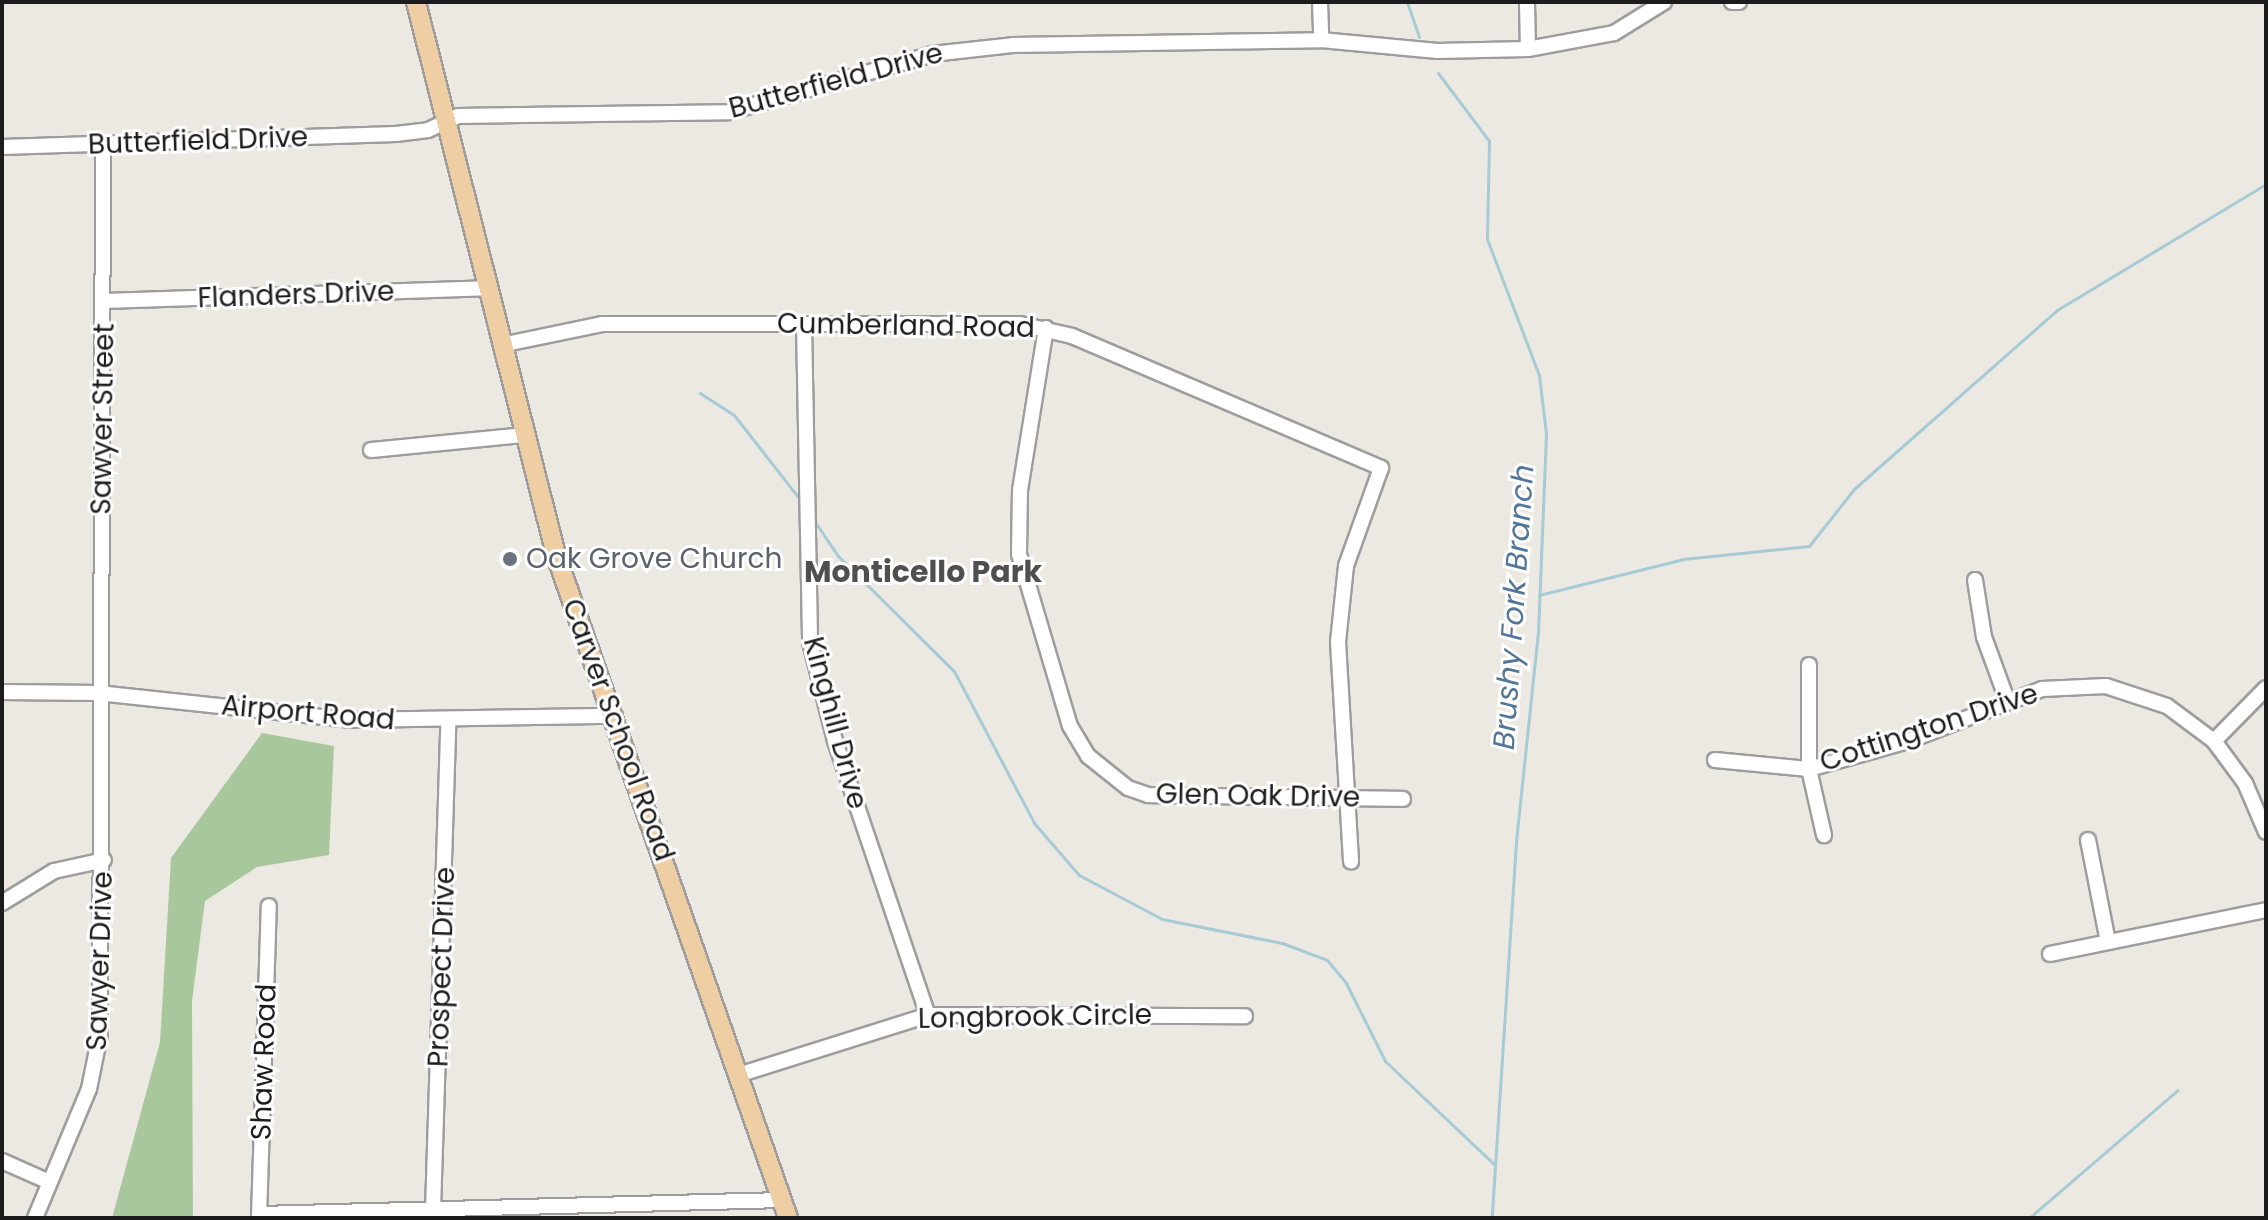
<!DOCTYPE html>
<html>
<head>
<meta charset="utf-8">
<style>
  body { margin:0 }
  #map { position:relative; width:2268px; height:1220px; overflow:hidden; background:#ece9e2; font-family:Poppins,sans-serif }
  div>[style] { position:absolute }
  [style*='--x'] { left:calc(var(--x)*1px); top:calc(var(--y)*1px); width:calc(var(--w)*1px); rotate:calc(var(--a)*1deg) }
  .forest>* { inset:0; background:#a9c79c }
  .stream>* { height:3px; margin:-1.5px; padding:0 1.5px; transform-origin:1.5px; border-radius:1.5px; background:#a7cbd5 }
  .roads { filter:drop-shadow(2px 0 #9d9d9d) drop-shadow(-2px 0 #9d9d9d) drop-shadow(0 2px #9d9d9d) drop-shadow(0 -2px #9d9d9d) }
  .minor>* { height:14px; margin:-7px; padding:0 7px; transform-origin:7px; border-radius:7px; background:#fff }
  .major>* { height:18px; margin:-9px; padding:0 9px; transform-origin:9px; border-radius:9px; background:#f0cea3 }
  .dots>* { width:22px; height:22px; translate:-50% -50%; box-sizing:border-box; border:4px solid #fff; border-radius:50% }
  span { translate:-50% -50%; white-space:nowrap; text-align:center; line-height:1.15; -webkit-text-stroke:6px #fff; paint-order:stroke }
  .street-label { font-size:28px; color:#1c1c1c }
  .worship-label { font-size:28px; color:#5b616d }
  .left { translate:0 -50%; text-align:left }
  .neighbourhood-label { font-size:30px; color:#4f4f4f; font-weight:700 }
  .water-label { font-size:30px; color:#517699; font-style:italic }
  .frame { position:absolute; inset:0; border:4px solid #1c1c1c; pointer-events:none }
</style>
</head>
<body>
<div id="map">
  <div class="forest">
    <i style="clip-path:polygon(262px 733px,334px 746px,329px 855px,257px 867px,205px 901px,192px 1001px,193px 1218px,112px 1218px,160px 1042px,171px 858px)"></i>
  </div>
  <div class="stream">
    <i style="--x:1407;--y:2;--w:37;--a:71"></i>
    <i style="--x:1438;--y:73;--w:85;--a:53.1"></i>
    <i style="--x:1489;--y:141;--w:98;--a:91.2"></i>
    <i style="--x:1487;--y:239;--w:146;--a:69.1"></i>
    <i style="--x:1539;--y:375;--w:59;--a:83.2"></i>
    <i style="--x:1546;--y:434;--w:198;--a:92.3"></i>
    <i style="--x:1538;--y:632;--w:211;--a:96"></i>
    <i style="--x:1516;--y:842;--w:377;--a:93.7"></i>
    <i style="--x:700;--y:393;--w:40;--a:32.9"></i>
    <i style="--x:734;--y:415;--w:110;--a:52"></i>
    <i style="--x:815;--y:522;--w:41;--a:55.9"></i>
    <i style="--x:838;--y:556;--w:163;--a:44.8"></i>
    <i style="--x:954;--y:671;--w:172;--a:62.2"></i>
    <i style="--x:1034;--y:823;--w:69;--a:49.1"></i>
    <i style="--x:1079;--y:875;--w:94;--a:27.9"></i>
    <i style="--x:1162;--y:919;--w:122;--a:11.3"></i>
    <i style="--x:1282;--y:943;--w:48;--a:20.7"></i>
    <i style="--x:1327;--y:960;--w:30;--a:50"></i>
    <i style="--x:1346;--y:983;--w:87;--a:63.4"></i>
    <i style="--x:1385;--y:1061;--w:150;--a:43.4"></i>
    <i style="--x:1539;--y:595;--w:148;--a:-14"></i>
    <i style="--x:1683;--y:559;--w:127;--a:-5.9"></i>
    <i style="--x:1809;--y:546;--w:73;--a:-51.7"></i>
    <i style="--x:1854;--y:489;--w:271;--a:-41.4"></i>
    <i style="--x:2057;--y:310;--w:244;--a:-31.1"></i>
    <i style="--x:2029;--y:1218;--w:196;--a:-40.7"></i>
  </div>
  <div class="roads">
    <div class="minor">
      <i style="--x:1320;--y:2;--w:38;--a:88"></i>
      <i style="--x:1527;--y:2;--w:47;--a:88.8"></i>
      <i style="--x:1732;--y:2;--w:7;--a:0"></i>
      <i style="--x:2;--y:147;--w:394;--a:-1.9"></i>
      <i style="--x:396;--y:134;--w:32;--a:-7"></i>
      <i style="--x:428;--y:130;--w:33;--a:-25"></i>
      <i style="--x:458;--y:116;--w:271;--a:-0.8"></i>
      <i style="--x:729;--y:112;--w:211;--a:-15.9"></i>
      <i style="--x:932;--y:54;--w:81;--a:-6.3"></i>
      <i style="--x:1013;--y:45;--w:308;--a:-0.9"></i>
      <i style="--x:1321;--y:40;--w:117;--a:5.4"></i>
      <i style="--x:1437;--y:51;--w:91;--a:-1.3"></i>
      <i style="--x:1528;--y:49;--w:87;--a:-10.5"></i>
      <i style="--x:1614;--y:33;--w:59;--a:-31.8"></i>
      <i style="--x:104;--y:301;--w:383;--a:-1.9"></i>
      <i style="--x:804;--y:324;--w:318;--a:88.9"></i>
      <i style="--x:810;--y:642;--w:102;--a:75.8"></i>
      <i style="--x:835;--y:741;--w:289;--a:71.3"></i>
      <i style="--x:1046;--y:328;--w:164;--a:99.1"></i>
      <i style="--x:1020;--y:490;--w:64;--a:90.9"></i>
      <i style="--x:1019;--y:554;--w:179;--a:73.5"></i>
      <i style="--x:1070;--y:726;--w:35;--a:59"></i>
      <i style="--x:1088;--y:756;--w:51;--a:38.7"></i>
      <i style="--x:1128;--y:788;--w:21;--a:19"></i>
      <i style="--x:1148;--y:795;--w:255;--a:0.9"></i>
      <i style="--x:501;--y:345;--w:103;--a:-11.7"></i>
      <i style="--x:602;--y:324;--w:418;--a:0"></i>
      <i style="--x:1020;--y:324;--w:53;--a:13"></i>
      <i style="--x:1072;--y:336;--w:336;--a:23.1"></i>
      <i style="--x:1381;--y:468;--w:104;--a:109.7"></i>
      <i style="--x:1346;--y:566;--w:76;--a:96"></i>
      <i style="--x:1338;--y:642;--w:220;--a:86.6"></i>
      <i style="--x:371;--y:450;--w:153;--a:-5.6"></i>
      <i style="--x:1975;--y:580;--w:58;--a:81"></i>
      <i style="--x:1984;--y:637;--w:67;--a:69.9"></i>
      <i style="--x:1809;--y:665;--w:104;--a:90"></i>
      <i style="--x:1809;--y:769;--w:68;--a:77.2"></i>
      <i style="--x:2;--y:692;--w:96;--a:0.6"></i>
      <i style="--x:98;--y:693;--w:253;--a:6.1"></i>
      <i style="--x:350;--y:720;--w:265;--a:-0.9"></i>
      <i style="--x:2214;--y:741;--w:74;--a:-45.5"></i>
      <i style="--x:1715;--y:760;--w:94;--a:5.5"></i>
      <i style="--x:1809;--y:769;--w:103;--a:-15.8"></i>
      <i style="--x:1908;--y:741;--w:144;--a:-21.2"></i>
      <i style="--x:2042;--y:689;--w:64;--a:-2.7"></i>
      <i style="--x:2106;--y:686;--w:64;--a:18.2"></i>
      <i style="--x:2167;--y:706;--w:59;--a:36.7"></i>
      <i style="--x:2214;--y:741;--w:52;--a:53.6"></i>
      <i style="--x:2245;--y:783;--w:53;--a:66.8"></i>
      <i style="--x:2088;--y:840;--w:104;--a:78.9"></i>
      <i style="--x:2;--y:903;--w:61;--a:-31.6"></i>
      <i style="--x:54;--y:871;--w:51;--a:-12.4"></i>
      <i style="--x:2050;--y:954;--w:220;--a:-11.5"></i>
      <i style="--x:738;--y:1075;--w:199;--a:-17.5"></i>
      <i style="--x:928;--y:1015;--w:317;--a:0.2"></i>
      <i style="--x:2;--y:1161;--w:49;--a:24"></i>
      <i style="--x:433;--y:1211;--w:489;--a:-88.2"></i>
      <i style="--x:259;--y:1214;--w:523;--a:-1.53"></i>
      <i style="--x:35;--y:1218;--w:140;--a:-67.3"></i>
      <i style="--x:89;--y:1089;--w:55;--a:-78.5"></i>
      <i style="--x:100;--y:1035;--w:890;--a:-89.81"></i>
      <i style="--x:259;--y:1218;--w:312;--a:-88.2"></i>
    </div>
    <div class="major">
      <i style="--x:416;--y:2;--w:570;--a:75.79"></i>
      <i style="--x:556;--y:555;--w:702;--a:70.71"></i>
    </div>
  </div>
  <div class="dots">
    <i style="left:510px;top:559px;background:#6b7280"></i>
  </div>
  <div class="street-label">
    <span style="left:836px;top:81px;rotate:-15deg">Butterfield Drive</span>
    <span style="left:198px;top:141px;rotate:-2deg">Butterfield Drive</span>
    <span style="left:296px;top:295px;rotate:-2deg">Flanders Drive</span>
    <span style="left:906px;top:326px;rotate:1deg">Cumberland Road</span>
    <span style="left:103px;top:419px;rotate:-89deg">Sawyer Street</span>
    <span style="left:308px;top:713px;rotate:5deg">Airport Road</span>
    <span style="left:835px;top:723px;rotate:75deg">Kinghill Drive</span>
    <span style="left:1929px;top:728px;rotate:-18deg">Cottington Drive</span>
    <span style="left:618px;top:730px;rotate:70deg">Carver School Road</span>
    <span style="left:1258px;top:796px;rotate:1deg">Glen Oak Drive</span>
    <span style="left:100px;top:961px;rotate:-88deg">Sawyer Drive</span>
    <span style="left:442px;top:967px;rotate:-88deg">Prospect Drive</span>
    <span style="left:1035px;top:1017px;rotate:-1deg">Longbrook Circle</span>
    <span style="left:264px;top:1062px;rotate:-88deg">Shaw Road</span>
  </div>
  <div class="worship-label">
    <span class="left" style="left:526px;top:559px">Oak Grove Church</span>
  </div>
  <div class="neighbourhood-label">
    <span style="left:923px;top:572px">Monticello Park</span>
  </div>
  <div class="water-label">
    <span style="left:1514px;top:607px;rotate:-86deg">Brushy Fork Branch</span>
  </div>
  <div class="frame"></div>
</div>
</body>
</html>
